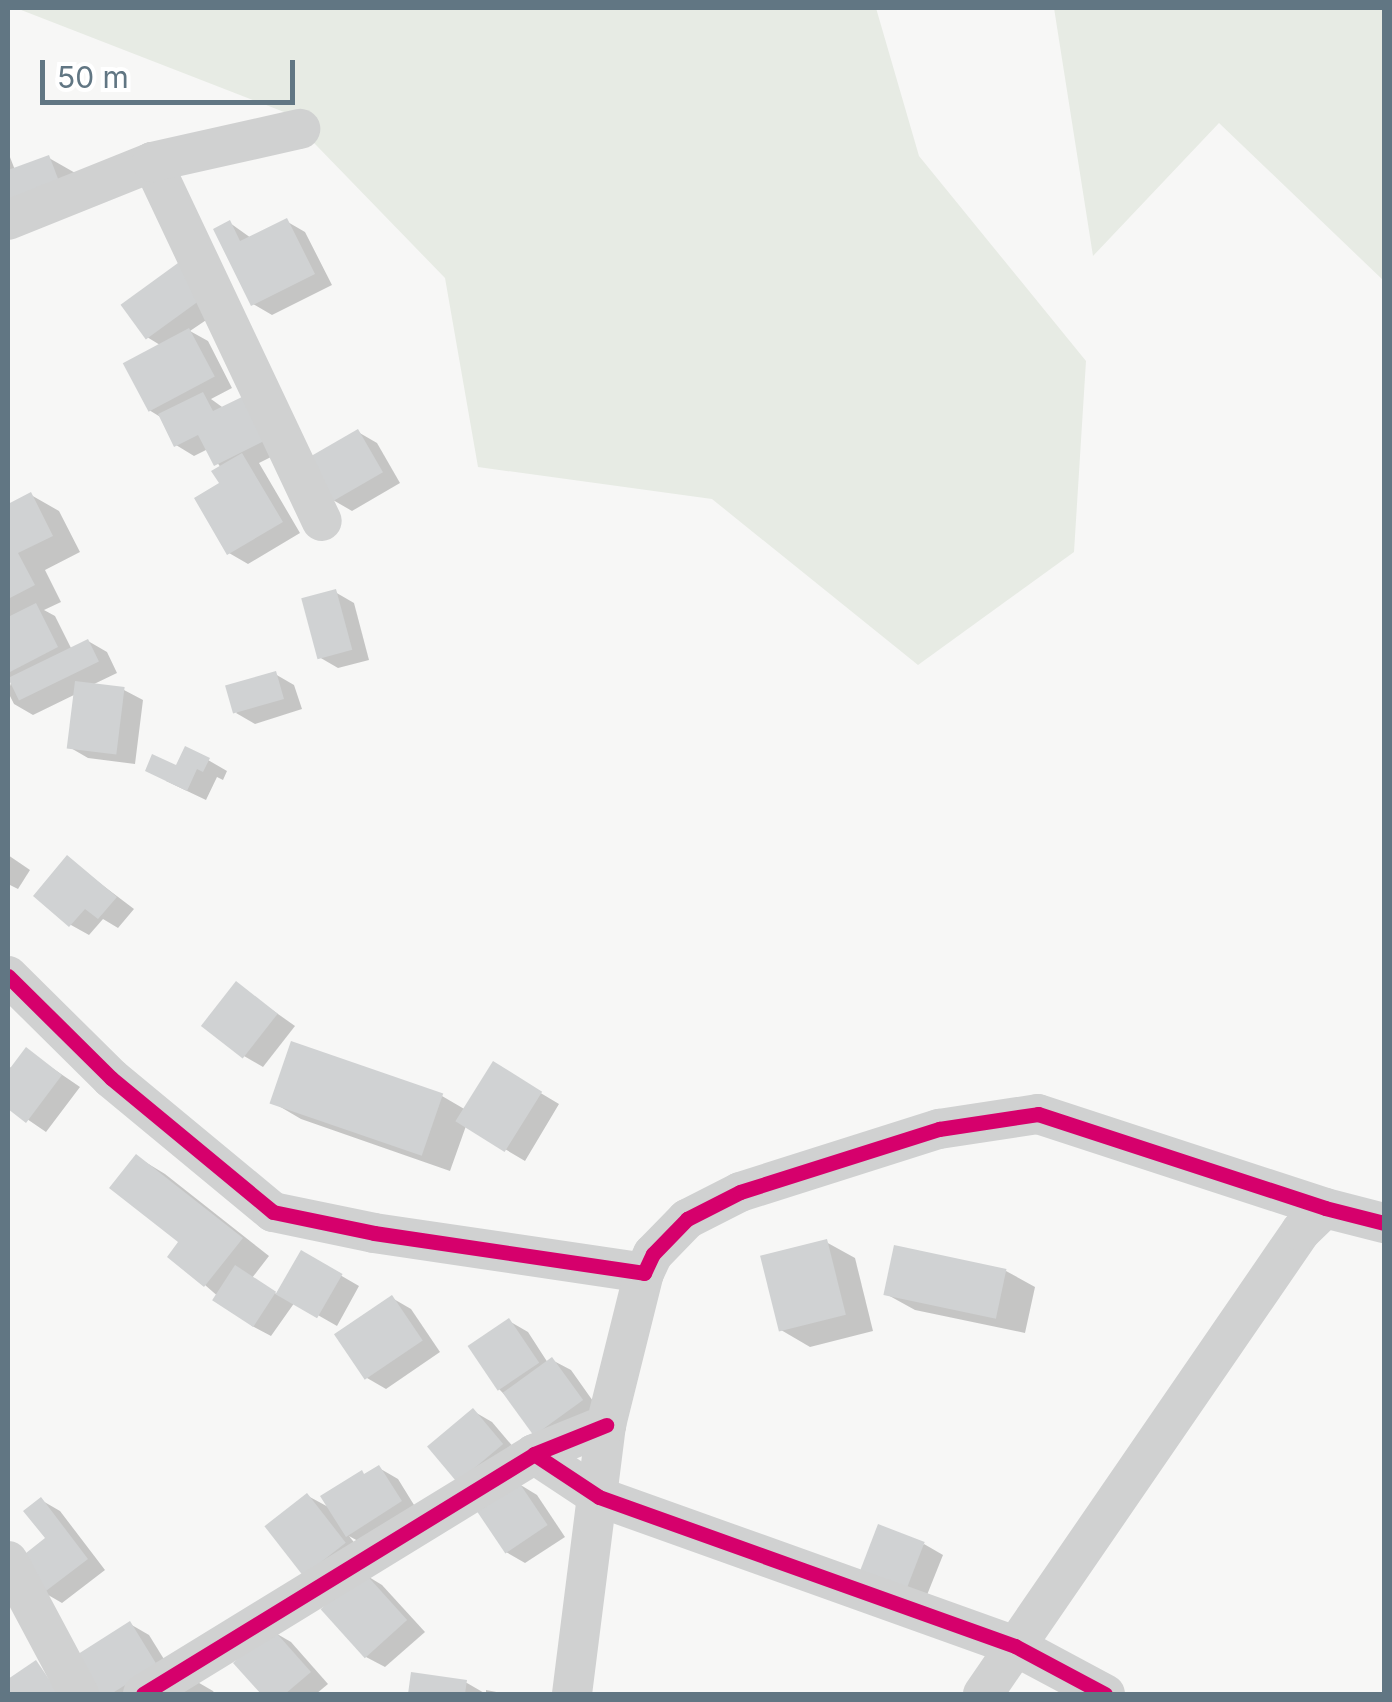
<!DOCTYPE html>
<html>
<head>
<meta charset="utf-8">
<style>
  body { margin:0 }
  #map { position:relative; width:1392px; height:1702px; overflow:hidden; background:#f7f7f6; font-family:Inter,sans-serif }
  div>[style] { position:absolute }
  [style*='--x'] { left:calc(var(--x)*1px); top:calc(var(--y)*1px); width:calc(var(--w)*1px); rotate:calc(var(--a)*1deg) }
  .green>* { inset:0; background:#e7ebe4 }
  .shadow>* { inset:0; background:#0003 }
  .building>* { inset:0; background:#d0d2d3; transform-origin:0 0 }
  .street>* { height:40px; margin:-20px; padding:0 20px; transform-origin:20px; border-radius:20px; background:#d0d1d1 }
  .cycleway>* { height:15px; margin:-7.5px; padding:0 7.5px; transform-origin:7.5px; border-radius:7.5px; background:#d6006c }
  span { translate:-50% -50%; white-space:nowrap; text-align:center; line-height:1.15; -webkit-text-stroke:10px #fff; paint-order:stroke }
  .frame { position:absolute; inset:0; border:10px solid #617683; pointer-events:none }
  .scale { position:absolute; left:40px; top:60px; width:255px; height:45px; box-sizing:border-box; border:5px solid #617683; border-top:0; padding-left:12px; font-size:30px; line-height:35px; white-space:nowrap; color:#617683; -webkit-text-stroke:8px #fff; paint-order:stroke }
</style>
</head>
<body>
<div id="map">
  <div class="green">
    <i style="clip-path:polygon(16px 8px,876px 8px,919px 156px,1086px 361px,1074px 552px,918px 665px,712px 499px,478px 467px,445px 278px,284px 112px)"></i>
    <i style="clip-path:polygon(1054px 8px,1384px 8px,1384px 281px,1219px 123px,1093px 256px)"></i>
  </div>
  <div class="shadow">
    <i style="clip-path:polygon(8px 152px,15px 170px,49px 158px,77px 174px,8px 229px)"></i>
    <i style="clip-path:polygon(286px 221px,305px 232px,332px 285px,272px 315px,253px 304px,230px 223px,251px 238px)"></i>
    <i style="clip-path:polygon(178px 266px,221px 310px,190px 331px,208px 341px,232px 388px,211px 399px,283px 451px,259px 463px,300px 533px,248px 564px,229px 553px,221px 468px,208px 449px,194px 456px,176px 445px,162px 418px,149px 410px,160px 345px,147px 337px)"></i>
    <i style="clip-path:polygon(358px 432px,377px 443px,400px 483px,352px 511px,333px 500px)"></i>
    <i style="clip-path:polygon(31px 495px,59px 511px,80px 552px,45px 570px,61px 602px,44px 610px,55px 616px,72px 650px,88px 641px,107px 652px,117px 673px,92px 685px,124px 690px,143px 700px,135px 764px,88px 758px,69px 747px,76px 694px,33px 715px,14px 704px,8px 692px,12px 680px,8px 678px,8px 506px)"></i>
    <i style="clip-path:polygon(335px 592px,354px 603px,369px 660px,338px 668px,319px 657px)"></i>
    <i style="clip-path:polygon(275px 674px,294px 685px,302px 709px,255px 724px,236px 713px)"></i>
    <i style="clip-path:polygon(208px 760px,227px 771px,223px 780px,217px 777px,206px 800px,166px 781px)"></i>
    <i style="clip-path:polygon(8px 855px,30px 870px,18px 889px,8px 884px)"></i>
    <i style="clip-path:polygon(68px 859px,134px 909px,118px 928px,103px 919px,89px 935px,71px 925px)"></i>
    <i style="clip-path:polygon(237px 985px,295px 1026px,263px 1067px,244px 1056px)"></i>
    <i style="clip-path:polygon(26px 1050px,80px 1087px,46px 1132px,8px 1106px,8px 1065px,12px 1069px)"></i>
    <i style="clip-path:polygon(494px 1065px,559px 1104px,525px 1161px,466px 1126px,450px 1171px,301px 1119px,272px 1102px,442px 1096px,466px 1110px)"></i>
    <i style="clip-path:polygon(137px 1157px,165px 1174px,269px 1256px,252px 1278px,278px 1295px,302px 1253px,359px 1286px,337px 1326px,295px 1302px,271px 1336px,252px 1326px,205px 1285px)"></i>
    <i style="clip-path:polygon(826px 1242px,855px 1258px,873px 1331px,810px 1347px,781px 1330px)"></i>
    <i style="clip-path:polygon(1006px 1271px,1035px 1287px,1025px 1333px,915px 1310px,886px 1294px)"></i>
    <i style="clip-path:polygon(392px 1298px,411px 1309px,440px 1352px,386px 1389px,367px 1378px)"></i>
    <i style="clip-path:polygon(509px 1321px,528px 1332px,548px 1363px,552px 1360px,571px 1370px,600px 1411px,553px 1445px,499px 1389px)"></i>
    <i style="clip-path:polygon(473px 1411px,492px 1422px,520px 1455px,458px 1480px)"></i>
    <i style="clip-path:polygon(379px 1468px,398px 1479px,419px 1513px,367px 1546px,349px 1536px,364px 1555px,324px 1586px,308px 1496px,332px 1509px)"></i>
    <i style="clip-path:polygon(519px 1484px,537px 1495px,565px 1537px,525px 1563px,506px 1552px)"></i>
    <i style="clip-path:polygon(41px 1500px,60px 1511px,105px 1570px,62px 1603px,43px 1592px,48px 1539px)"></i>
    <i style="clip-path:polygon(924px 1544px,943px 1555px,923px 1605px,879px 1588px)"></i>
    <i style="clip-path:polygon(364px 1574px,382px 1585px,425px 1632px,385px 1667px,366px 1657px,324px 1609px)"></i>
    <i style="clip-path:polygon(130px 1624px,149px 1635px,175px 1677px,146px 1694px,102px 1694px,78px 1657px)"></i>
    <i style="clip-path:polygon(272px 1631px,291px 1642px,328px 1684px,316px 1694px,264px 1694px,236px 1663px)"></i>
    <i style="clip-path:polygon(413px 1675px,467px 1683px,486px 1694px,486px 1690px,507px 1694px,411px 1694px)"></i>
    <i style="clip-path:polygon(194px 1680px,213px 1691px,215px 1694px,175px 1694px)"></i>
  </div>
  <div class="building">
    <i style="clip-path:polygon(49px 155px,60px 184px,8px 203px,8px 170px)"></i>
    <i style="clip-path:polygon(287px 218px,315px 274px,251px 306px,213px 229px,230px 220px,240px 241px)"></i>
    <i style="left:178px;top:263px;width:43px;height:71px;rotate:54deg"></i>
    <i style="left:189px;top:328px;width:55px;height:75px;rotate:62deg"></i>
    <i style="clip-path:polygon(203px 392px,213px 411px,244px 396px,266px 440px,214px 466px,198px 435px,174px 447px,158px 414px)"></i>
    <i style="left:358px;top:429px;width:50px;height:60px;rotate:60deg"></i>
    <i style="clip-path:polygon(242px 453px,283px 522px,227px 555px,194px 498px,219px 483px,211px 471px)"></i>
    <i style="clip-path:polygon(31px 492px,53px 536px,18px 553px,35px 585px,8px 599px,8px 504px)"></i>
    <i style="left:336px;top:589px;width:63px;height:36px;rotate:75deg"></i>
    <i style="clip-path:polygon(36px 603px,58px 647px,8px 673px,8px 617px)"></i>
    <i style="left:88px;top:639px;width:25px;height:89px;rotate:64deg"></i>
    <i style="left:276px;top:671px;width:29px;height:53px;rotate:74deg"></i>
    <i style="left:75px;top:681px;width:50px;height:68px;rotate:7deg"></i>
    <i style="clip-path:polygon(185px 746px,210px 758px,203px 772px,197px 769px,187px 791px,145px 771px,152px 754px,176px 765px)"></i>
    <i style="clip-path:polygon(67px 855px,117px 897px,98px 919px,85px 909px,69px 927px,33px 896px)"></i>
    <i style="left:236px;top:981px;width:53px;height:57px;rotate:38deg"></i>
    <i style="left:291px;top:1041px;width:161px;height:66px;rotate:19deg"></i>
    <i style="clip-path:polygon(26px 1047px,62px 1075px,26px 1123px,8px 1109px,8px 1071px)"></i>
    <i style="left:493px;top:1061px;width:58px;height:71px;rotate:32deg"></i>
    <i style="clip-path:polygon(136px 1154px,243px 1238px,204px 1287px,167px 1257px,178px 1242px,109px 1188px)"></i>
    <i style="left:827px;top:1239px;width:78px;height:69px;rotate:76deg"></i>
    <i style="left:894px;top:1245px;width:115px;height:51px;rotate:12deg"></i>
    <i style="left:301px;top:1250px;width:48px;height:51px;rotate:30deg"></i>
    <i style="left:235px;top:1265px;width:49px;height:42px;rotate:33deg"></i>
    <i style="left:392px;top:1295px;width:55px;height:70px;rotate:56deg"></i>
    <i style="left:509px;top:1318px;width:54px;height:50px;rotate:56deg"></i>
    <i style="left:552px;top:1357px;width:53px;height:61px;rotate:54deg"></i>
    <i style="left:473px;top:1408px;width:47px;height:60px;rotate:50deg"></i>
    <i style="clip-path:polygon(379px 1465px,402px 1501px,346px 1537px,320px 1496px,362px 1470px,364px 1474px)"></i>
    <i style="left:518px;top:1481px;width:53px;height:51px;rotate:56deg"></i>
    <i style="left:307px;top:1493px;width:63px;height:54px;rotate:52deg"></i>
    <i style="clip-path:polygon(41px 1497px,88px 1559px,42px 1594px,16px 1561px,45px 1538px,23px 1511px)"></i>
    <i style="left:878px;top:1524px;width:50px;height:58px;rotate:21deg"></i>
    <i style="left:363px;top:1571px;width:66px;height:57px;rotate:48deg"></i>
    <i style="clip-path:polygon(130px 1621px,157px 1665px,111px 1694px,99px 1694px,75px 1656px)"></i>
    <i style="clip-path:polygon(272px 1628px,311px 1672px,285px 1694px,261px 1694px,233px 1663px)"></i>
    <i style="clip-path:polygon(36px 1660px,59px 1694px,8px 1694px,8px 1679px)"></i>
    <i style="clip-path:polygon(411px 1672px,467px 1680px,465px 1694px,408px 1694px)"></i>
  </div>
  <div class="street">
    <i style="--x:152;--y:162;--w:397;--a:64.7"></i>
    <i style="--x:8;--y:220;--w:155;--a:-21.9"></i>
    <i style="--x:152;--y:162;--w:152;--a:-12.6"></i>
    <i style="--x:8;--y:976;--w:145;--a:44.7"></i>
    <i style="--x:111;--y:1078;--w:210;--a:39.6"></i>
    <i style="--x:273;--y:1212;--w:103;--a:11.7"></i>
    <i style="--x:374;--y:1233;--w:273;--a:8.4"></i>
    <i style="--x:644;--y:1273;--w:21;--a:-65"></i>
    <i style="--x:653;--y:1254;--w:49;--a:-45.8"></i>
    <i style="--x:687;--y:1219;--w:59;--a:-27"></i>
    <i style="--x:740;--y:1192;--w:209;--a:-17.6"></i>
    <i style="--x:939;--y:1129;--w:100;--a:-8.6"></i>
    <i style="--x:1038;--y:1114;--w:302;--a:18.1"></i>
    <i style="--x:1325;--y:1208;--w:61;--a:14.3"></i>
    <i style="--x:534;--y:1454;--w:78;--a:33.5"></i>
    <i style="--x:599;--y:1497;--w:442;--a:19.7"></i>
    <i style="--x:1015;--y:1646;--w:102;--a:28.1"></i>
    <i style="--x:8;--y:1561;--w:151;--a:61.9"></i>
    <i style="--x:143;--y:1694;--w:459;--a:-31.5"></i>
    <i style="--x:534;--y:1454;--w:78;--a:-21.9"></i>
    <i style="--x:572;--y:1694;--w:271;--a:-82.8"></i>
    <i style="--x:606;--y:1425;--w:157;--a:-76"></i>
    <i style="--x:983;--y:1694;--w:562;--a:-55.52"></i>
    <i style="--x:1301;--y:1231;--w:33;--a:-44"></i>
  </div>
  <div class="cycleway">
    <i style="--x:8;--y:976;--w:145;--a:44.7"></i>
    <i style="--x:111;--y:1078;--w:210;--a:39.6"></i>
    <i style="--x:273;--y:1212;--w:103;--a:11.7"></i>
    <i style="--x:374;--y:1233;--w:273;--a:8.4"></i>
    <i style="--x:644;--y:1273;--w:21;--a:-65"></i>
    <i style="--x:653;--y:1254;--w:49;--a:-45.8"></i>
    <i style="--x:687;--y:1219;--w:59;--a:-27"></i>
    <i style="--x:740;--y:1192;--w:209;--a:-17.6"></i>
    <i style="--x:939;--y:1129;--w:100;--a:-8.6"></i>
    <i style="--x:1038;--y:1114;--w:302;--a:18.1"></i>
    <i style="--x:1325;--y:1208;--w:61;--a:14.3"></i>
    <i style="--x:534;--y:1454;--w:78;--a:33.5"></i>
    <i style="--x:599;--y:1497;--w:442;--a:19.7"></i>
    <i style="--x:1015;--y:1646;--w:102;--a:28.1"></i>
    <i style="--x:143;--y:1694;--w:459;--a:-31.5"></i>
    <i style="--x:534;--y:1454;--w:78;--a:-21.9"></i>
  </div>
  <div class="frame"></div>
  <div class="scale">50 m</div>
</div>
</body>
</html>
